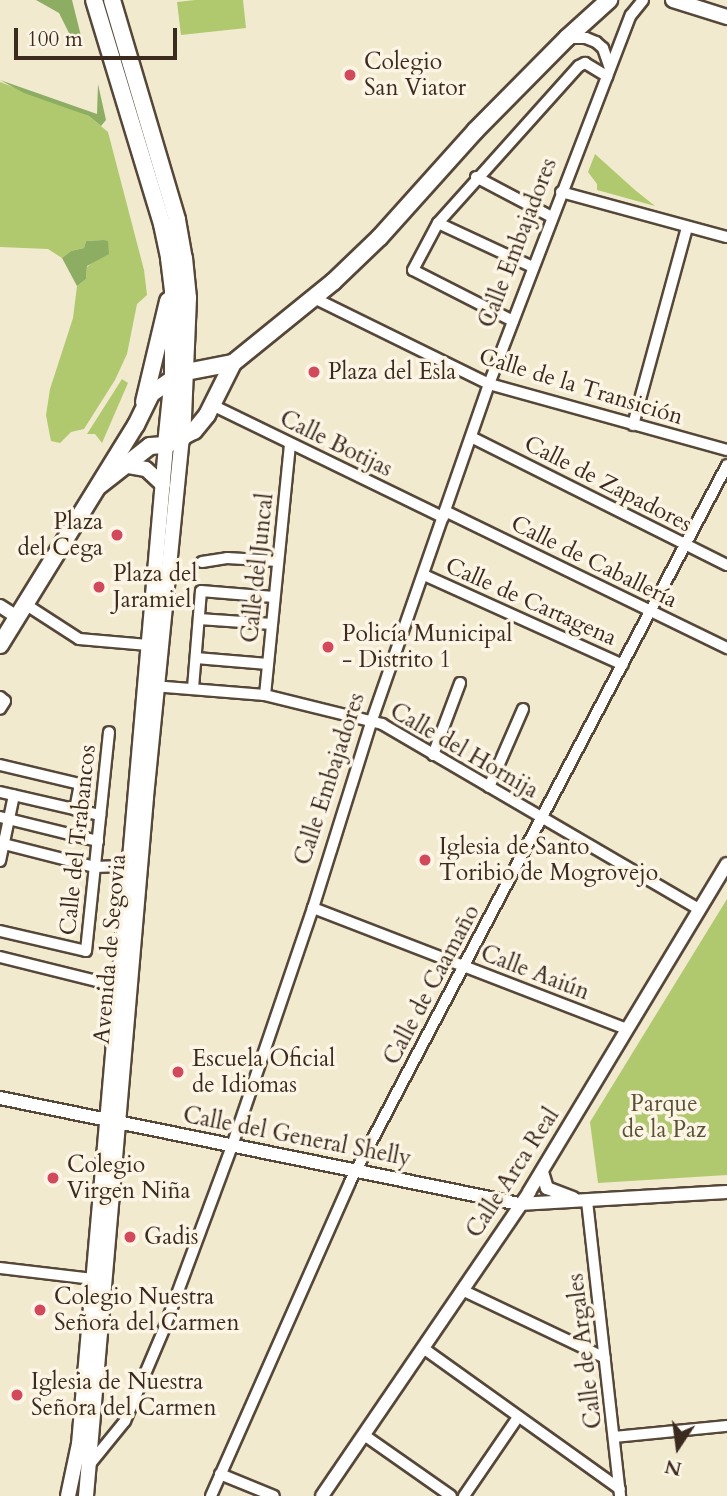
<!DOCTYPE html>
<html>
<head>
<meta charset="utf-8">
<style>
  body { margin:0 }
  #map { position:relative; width:727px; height:1496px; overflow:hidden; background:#f1eacf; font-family:Cardo,serif }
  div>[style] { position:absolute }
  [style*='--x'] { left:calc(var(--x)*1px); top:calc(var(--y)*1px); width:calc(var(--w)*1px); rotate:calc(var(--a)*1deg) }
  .green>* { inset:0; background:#b0c96f }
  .forest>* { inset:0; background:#8cad62 }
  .roads { filter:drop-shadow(2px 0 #564739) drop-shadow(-2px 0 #564739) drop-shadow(0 2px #564739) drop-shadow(0 -2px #564739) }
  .minor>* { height:10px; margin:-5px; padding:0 5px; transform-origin:5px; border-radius:5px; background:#fff }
  .tertiary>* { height:12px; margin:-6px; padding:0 6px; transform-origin:6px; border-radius:6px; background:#fff }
  .secondary>* { height:14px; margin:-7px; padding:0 7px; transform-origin:7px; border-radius:7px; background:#fff }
  .primary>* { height:16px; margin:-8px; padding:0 8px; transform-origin:8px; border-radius:8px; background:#fff }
  .dots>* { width:19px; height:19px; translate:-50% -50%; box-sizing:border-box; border:4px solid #fcf5e5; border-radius:50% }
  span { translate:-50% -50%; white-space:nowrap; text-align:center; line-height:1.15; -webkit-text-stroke:7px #fcf5e5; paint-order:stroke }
  .poi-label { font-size:23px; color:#3b2a1e }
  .left { translate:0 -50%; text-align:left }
  .right { translate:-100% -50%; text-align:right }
  .street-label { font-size:23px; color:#3b2a1e }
  .park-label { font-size:23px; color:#585232 }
  .north { position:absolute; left:643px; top:1412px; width:70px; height:70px; -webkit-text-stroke:5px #fcf5e5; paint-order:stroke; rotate:193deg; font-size:19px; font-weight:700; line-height:28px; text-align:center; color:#3b2a1e }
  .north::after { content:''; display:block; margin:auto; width:24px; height:32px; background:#3b2a1e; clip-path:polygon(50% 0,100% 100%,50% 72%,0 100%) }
  .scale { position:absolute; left:14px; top:28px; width:163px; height:32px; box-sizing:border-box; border:4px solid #3b2a1e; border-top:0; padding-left:9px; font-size:21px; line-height:24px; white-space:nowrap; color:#3b2a1e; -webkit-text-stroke:5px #fcf5e5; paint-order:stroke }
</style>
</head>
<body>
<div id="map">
  <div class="green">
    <i style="clip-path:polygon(195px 0,243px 0,246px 28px,181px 35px,177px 2px)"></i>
    <i style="clip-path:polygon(0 82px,89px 116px,108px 132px,144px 270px,147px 295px,137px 304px,127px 354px,115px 380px,84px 429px,71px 432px,60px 443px,51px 441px,49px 431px,46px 415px,50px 389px,73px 318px,77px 286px,86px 279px,87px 267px,97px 259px,103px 240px,86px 241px,84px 248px,71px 251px,62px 258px,48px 249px,0 247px)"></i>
    <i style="clip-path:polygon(595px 154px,635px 190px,655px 206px,597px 190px,597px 184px,588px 172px)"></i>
    <i style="clip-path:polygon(122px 379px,128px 383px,102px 443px,95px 434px,87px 434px)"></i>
    <i style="clip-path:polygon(727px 899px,727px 1175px,598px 1183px,590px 1122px)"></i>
  </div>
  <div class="forest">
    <i style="clip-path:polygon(36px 0,72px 0,82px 40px,70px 35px,59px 13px)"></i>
    <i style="clip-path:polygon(0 80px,97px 114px,98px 84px,106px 120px,101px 126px,89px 116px,24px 93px)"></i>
    <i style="clip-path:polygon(103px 240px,108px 241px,109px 254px,87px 266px,86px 279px,77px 286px,62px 258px,71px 251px,84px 248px,86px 241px)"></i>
  </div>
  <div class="roads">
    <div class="minor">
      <i style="--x:567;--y:38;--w:19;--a:0"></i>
      <i style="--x:586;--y:38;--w:11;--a:22"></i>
      <i style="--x:596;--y:42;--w:9;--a:41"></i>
      <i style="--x:603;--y:48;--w:21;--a:71"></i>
      <i style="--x:476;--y:177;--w:86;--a:27.8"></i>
      <i style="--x:561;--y:192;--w:172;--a:15.2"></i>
      <i style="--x:438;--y:223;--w:105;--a:24.9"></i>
      <i style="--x:314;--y:298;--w:195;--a:26.2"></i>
      <i style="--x:489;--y:384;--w:247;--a:15.5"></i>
      <i style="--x:513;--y:321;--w:112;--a:-153"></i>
      <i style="--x:413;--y:270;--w:53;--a:-62"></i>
      <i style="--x:438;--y:223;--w:211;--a:-48.1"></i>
      <i style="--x:579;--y:66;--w:7;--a:-27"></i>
      <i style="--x:585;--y:63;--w:26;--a:31"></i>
      <i style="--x:212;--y:405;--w:257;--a:25.9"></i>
      <i style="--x:633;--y:425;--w:205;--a:-74.7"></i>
      <i style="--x:471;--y:437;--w:286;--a:26.6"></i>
      <i style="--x:445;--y:511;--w:314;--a:25.9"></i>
      <i style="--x:202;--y:562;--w:25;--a:-9"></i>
      <i style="--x:227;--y:558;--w:51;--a:3.4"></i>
      <i style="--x:424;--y:575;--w:218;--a:24.3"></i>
      <i style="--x:25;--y:604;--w:64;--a:32.9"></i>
      <i style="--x:79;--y:639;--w:69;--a:5"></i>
      <i style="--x:199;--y:619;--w:73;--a:3.9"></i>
      <i style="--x:196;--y:658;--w:72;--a:4.8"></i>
      <i style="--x:153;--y:686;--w:112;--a:4.6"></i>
      <i style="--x:265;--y:695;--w:121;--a:13.9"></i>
      <i style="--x:382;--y:724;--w:368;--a:30.3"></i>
      <i style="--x:193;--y:688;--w:97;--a:-85.3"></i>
      <i style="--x:201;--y:591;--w:73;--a:4.7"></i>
      <i style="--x:265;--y:695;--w:251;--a:-84.3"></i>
      <i style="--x:0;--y:697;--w:6;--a:39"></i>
      <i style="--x:5;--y:701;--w:9;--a:122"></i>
      <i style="--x:433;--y:755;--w:77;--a:-69.4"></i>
      <i style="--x:0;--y:765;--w:82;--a:13.4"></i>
      <i style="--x:80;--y:784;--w:26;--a:101"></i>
      <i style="--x:489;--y:787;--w:85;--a:-66.4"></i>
      <i style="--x:0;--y:792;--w:103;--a:13"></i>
      <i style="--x:0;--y:817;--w:101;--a:13.8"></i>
      <i style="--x:4;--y:844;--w:94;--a:14.2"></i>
      <i style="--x:95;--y:867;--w:33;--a:-2"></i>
      <i style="--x:0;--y:861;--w:67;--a:-78"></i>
      <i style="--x:313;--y:908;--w:336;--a:21.1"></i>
      <i style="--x:0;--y:931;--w:88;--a:13.1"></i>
      <i style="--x:86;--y:951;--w:220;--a:-84"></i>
      <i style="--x:0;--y:957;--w:125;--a:13.9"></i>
      <i style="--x:587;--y:1201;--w:297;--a:83.6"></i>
      <i style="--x:0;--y:1268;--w:95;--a:6.7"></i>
      <i style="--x:462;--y:1290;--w:158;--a:25.4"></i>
      <i style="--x:423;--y:1348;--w:242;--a:35.6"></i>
      <i style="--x:364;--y:1435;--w:106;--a:35"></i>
      <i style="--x:614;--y:1437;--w:114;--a:-5.6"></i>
      <i style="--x:90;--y:1464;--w:55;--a:-50.9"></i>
      <i style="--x:125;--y:1421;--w:100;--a:-67"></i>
      <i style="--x:164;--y:1329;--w:195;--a:-69.6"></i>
      <i style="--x:232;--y:1146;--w:251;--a:-71.2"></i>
      <i style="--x:313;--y:908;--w:197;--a:-72.6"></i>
      <i style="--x:372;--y:720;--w:356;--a:-70.8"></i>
      <i style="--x:489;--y:384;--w:395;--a:-69"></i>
      <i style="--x:631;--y:15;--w:19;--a:-51"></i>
      <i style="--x:220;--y:1474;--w:58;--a:22.2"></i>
      <i style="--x:211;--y:1496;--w:343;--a:-66.1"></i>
      <i style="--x:350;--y:1182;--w:810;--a:-62.26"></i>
      <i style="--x:464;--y:1496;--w:96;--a:-55.6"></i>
    </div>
    <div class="tertiary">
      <i style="--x:0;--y:606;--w:20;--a:33"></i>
      <i style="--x:0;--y:1098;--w:530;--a:11.54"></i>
      <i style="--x:519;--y:1204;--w:208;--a:-3.3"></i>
      <i style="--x:542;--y:1172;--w:17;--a:73"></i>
      <i style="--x:547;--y:1188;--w:28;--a:21"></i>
      <i style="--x:322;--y:1496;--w:368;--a:-55.7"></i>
      <i style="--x:529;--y:1192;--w:383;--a:-58.9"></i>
    </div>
    <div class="secondary">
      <i style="--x:673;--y:0;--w:57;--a:17.5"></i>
      <i style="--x:123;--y:465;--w:23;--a:10"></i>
      <i style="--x:146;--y:469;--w:23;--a:43"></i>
      <i style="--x:68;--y:1496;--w:53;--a:-78.1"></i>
      <i style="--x:79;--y:1444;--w:1003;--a:-85.02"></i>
      <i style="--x:86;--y:1496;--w:702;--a:-85.09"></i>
      <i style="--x:146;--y:797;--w:360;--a:-84.3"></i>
    </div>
    <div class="primary">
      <i style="--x:94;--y:0;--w:234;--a:73.1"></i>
      <i style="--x:162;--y:224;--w:35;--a:78"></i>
      <i style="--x:169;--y:258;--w:31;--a:83"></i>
      <i style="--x:173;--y:289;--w:87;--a:90"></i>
      <i style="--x:173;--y:376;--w:69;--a:95.8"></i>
      <i style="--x:112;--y:0;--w:229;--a:73.5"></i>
      <i style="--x:177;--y:220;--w:39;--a:80"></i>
      <i style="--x:184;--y:258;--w:40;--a:84.3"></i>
      <i style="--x:188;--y:298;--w:141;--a:92.4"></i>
      <i style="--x:144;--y:402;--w:104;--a:-76.6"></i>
      <i style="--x:99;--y:486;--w:65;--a:-38.1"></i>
      <i style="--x:150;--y:446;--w:16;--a:-4"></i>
      <i style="--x:166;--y:445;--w:31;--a:-27"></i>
      <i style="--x:194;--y:431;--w:21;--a:-51"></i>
      <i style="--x:207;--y:415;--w:58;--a:-63.4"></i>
      <i style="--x:233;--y:363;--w:129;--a:-39"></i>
      <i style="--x:333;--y:282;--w:65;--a:-43.8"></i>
      <i style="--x:380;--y:237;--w:142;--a:-48.1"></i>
      <i style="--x:475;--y:131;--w:131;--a:-45.3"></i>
      <i style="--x:567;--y:38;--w:57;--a:-42.1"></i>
      <i style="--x:0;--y:645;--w:259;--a:-58.3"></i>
      <i style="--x:136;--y:425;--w:34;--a:-64"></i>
      <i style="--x:151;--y:394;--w:37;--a:-35"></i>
      <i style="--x:181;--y:373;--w:53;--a:-10.9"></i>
    </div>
  </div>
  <div class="dots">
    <i style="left:350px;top:75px;background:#d1495b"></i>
    <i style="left:314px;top:372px;background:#d1495b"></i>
    <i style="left:117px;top:535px;background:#d1495b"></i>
    <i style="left:99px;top:587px;background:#d1495b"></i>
    <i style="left:328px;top:647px;background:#d1495b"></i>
    <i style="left:425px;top:860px;background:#d1495b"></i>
    <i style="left:178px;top:1072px;background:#d1495b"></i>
    <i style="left:53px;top:1178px;background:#d1495b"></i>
    <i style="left:130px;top:1237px;background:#d1495b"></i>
    <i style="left:40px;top:1310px;background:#d1495b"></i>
    <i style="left:17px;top:1395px;background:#d1495b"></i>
  </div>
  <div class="poi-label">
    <span class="left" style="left:364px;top:75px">Colegio<br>San Viator</span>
    <span class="left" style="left:328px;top:372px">Plaza del Esla</span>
    <span class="right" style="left:103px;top:535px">Plaza<br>del Cega</span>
    <span class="left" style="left:113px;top:587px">Plaza del<br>Jaramiel</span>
    <span class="left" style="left:342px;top:647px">Policía Municipal<br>- Distrito 1</span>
    <span class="left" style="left:439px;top:860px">Iglesia de Santo<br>Toribio de Mogrovejo</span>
    <span class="left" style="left:192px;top:1072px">Escuela Oficial<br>de Idiomas</span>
    <span class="left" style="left:67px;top:1178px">Colegio<br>Virgen Niña</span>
    <span class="left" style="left:144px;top:1237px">Gadis</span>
    <span class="left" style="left:54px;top:1310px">Colegio Nuestra<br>Señora del Carmen</span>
    <span class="left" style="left:31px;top:1395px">Iglesia de Nuestra<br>Señora del Carmen</span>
  </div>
  <div class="street-label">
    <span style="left:518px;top:243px;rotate:-69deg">Calle Embajadores</span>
    <span style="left:581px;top:387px;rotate:17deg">Calle de la Transición</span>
    <span style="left:336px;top:444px;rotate:26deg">Calle Botijas</span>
    <span style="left:608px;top:484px;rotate:27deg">Calle de Zapadores</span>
    <span style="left:594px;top:562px;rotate:26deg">Calle de Caballería</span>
    <span style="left:258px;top:568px;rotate:-84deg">Calle del Juncal</span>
    <span style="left:531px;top:602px;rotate:24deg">Calle de Cartagena</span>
    <span style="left:464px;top:751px;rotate:30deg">Calle del Hornija</span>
    <span style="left:330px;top:779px;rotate:-72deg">Calle Embajadores</span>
    <span style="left:78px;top:840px;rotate:-84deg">Calle del Trabancos</span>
    <span style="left:110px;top:949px;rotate:-85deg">Avenida de Segovia</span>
    <span style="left:535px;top:973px;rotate:21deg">Calle Aaiún</span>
    <span style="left:432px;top:985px;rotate:-62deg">Calle de Caamaño</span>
    <span style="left:297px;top:1137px;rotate:11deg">Calle del General Shelly</span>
    <span style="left:513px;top:1173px;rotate:-57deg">Calle Arca Real</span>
    <span style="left:585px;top:1351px;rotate:-97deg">Calle de Argales</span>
  </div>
  <div class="park-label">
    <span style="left:664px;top:1117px">Parque<br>de la Paz</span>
  </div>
  <div class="north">N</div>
  <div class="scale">100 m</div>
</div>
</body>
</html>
